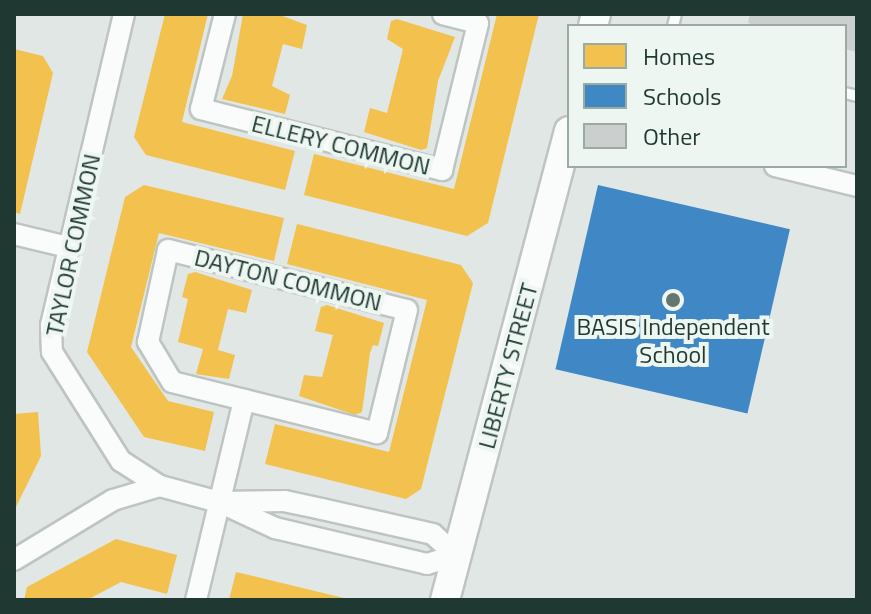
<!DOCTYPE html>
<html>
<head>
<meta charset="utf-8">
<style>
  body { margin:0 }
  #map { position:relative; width:871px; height:614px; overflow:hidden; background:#e1e7e4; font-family:"Titillium Web",sans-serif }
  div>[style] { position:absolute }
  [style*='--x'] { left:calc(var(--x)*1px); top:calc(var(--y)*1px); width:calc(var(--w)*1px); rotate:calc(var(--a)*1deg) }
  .homes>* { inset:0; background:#f2c14e }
  .schools>* { inset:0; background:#3f88c5; transform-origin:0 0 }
  .building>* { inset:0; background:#cbd0ce }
  .roads { filter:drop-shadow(2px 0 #bec4c1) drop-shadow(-2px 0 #bec4c1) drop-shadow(0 2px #bec4c1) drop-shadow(0 -2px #bec4c1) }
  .lane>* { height:10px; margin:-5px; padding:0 5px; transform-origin:5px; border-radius:5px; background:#fafbfb }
  .street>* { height:20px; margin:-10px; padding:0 10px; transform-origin:10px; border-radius:10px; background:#fafbfb }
  .secondary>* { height:28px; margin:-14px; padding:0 14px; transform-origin:14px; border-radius:14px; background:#fafbfb }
  .dots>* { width:22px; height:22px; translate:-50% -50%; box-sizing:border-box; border:4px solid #eef6f2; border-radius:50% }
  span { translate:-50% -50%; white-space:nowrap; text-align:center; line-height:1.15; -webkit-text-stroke:8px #eef6f2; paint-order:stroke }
  .street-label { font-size:24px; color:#1f3932 }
  .poi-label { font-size:24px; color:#1f3932 }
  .frame { position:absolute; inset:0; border:16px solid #1f3932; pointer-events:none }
  .legend { position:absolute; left:567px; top:24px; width:280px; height:144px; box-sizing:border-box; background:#eef6f2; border:2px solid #9baaa5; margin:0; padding:10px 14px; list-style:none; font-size:24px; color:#1f3932 }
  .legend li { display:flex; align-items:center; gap:16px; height:40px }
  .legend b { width:40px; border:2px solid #9baaa5 }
</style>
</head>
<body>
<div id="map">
  <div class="homes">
    <i style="clip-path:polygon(165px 14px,208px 14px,182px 122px,295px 151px,285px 190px,146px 155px,134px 137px)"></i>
    <i style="clip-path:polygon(243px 14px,277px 14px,307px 25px,302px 49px,283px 44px,272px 86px,290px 95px,285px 114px,222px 99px,232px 76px)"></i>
    <i style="clip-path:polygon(497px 14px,539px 14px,488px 223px,467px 236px,304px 195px,314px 154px,454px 189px)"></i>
    <i style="clip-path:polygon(397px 19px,455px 37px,438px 81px,427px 148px,421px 150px,364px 132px,370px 108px,387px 113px,403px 49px,387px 39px,391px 21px)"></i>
    <i style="clip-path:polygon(14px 49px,43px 56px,53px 73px,20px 214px,14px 212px)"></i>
    <i style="clip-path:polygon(144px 185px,284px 218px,274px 261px,159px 233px,131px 347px,168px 401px,214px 412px,205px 451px,144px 437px,87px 352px,125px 197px)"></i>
    <i style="clip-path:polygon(297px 224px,461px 265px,473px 283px,421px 489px,406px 499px,265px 464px,275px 424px,389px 452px,427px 300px,287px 264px)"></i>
    <i style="clip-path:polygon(195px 272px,252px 290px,246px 313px,228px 309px,218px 350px,235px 355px,229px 379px,196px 374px,203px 349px,178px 342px,188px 299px,182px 297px,188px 274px)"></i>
    <i style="clip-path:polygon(327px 305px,384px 323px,378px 346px,373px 345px,370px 353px,362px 412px,355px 415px,299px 396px,304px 375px,322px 377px,333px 335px,315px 331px,321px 307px)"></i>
    <i style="clip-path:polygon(38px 412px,41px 456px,14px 511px,14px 414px)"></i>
    <i style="clip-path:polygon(116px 539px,177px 555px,167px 594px,121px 582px,87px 600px,24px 600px,27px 587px)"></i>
    <i style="clip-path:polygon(236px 572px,348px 599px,348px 600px,229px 600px)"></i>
  </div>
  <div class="schools">
    <i style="left:598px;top:185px;width:197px;height:189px;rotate:13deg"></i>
  </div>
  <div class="building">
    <i style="clip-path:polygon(750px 14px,857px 14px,857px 52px,845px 49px,845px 26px,758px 26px,748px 23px)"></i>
  </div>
  <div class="roads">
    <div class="lane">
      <i style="--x:673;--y:26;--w:12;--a:-76"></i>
      <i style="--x:845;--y:93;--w:12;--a:14"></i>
    </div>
    <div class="street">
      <i style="--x:124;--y:14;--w:320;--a:103.2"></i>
      <i style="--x:51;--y:326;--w:26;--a:88"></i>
      <i style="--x:52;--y:352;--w:129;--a:57.7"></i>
      <i style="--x:121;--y:461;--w:46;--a:32.7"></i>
      <i style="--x:225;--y:14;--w:98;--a:104.2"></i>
      <i style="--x:201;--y:109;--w:249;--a:14.2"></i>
      <i style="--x:442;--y:170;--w:151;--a:-76.2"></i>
      <i style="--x:478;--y:23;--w:36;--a:-166"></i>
      <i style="--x:775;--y:166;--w:84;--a:13.7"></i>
      <i style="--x:14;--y:234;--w:56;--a:13.5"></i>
      <i style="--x:168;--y:250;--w:246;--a:14.1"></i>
      <i style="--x:407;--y:310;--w:127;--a:103.7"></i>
      <i style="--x:377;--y:433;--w:211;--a:-166"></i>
      <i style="--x:172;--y:382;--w:47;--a:-121"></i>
      <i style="--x:148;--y:342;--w:94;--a:-77.7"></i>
      <i style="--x:14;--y:560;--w:116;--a:-31.2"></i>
      <i style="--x:113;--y:500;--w:49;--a:-16.6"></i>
      <i style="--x:160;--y:486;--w:61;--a:15.2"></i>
      <i style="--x:219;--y:502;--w:62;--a:24.9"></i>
      <i style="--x:275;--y:528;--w:156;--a:13.3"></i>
      <i style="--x:427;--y:564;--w:30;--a:-17"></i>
      <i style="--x:456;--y:555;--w:31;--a:-138"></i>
      <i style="--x:433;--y:534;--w:114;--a:-167.3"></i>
      <i style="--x:322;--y:509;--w:38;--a:-168"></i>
      <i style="--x:285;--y:501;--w:66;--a:179.1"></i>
      <i style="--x:196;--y:600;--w:206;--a:-76.5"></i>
    </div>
    <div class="secondary">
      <i style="--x:593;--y:26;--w:12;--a:-76"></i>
      <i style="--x:445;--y:600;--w:485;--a:-75.2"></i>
    </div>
  </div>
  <div class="dots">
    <i style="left:673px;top:300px;background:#637670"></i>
  </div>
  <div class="street-label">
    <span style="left:341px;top:145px;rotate:14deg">ELLERY COMMON</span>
    <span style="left:73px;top:245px;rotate:-78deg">TAYLOR COMMON</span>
    <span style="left:288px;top:280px;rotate:14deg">DAYTON COMMON</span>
    <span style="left:508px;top:366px;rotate:-75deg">LIBERTY STREET</span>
  </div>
  <div class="poi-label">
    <span style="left:673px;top:341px">BASIS Independent<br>School</span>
  </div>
  <div class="frame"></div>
  <ul class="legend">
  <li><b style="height:22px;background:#f2c14e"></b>Homes</li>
  <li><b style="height:22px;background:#3f88c5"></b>Schools</li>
  <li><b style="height:22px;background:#cbd0ce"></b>Other</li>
  </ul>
</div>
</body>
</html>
